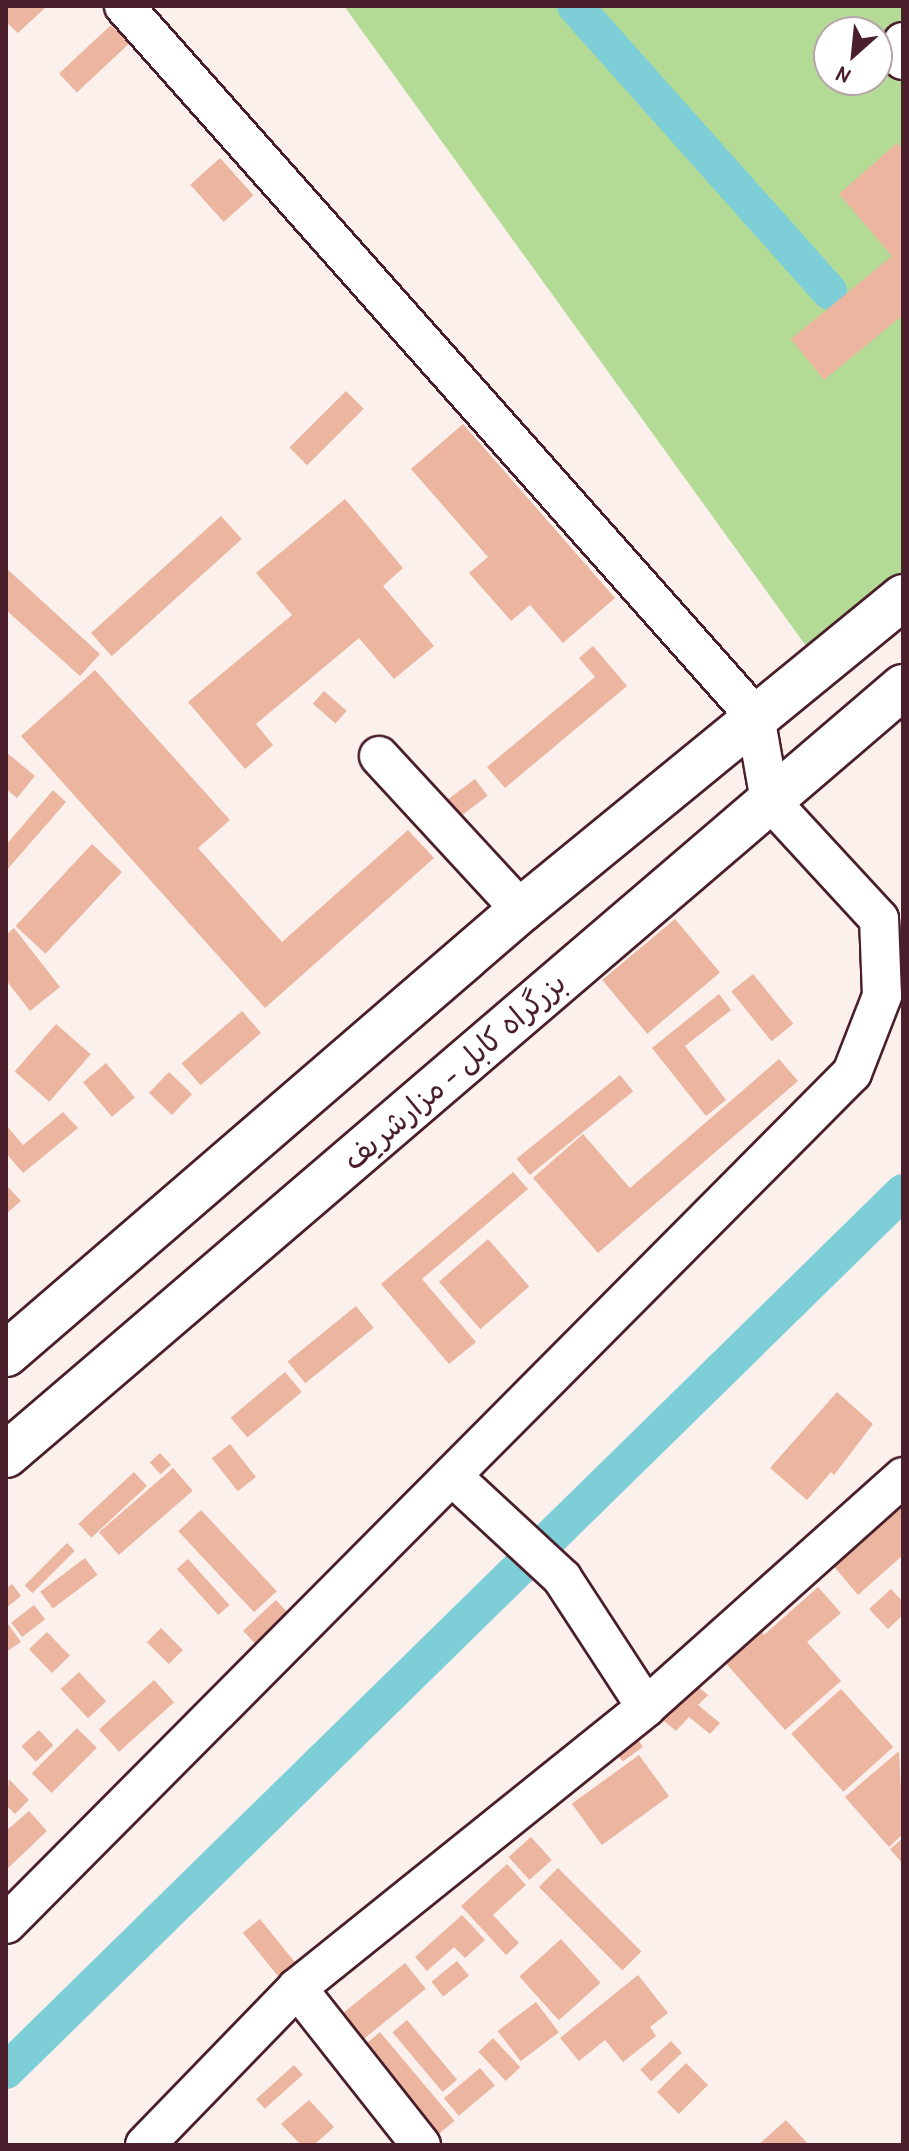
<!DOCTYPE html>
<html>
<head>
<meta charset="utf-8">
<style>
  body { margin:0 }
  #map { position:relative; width:909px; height:2151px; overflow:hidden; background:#fbf0ec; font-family:"Patrick Hand","Playpen Sans Arabic",sans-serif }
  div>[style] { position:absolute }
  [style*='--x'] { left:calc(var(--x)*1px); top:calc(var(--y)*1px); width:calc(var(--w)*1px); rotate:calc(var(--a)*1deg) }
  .green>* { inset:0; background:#b4db96 }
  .canal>* { height:36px; margin:-18px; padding:0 18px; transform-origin:18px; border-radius:18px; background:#7dced7 }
  .building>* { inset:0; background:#ebb5a0; transform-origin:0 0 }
  .roads { filter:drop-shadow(2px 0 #4a1f2b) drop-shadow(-2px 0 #4a1f2b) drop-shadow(0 2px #4a1f2b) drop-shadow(0 -2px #4a1f2b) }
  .minor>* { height:38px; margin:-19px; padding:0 19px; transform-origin:19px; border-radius:19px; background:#fff }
  .trunk>* { height:44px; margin:-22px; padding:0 22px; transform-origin:22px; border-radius:22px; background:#fff }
  span { translate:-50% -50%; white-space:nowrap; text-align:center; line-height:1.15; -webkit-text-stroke:6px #fff; paint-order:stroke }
  .street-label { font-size:30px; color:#4a1f2b }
  .frame { position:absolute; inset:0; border:8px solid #4a1f2b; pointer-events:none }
  .north { position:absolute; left:813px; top:16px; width:80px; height:80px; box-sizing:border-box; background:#fff; border:2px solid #b7a5aa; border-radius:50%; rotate:207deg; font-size:22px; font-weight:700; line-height:32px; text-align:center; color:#4a1f2b }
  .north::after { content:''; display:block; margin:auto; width:28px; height:36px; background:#4a1f2b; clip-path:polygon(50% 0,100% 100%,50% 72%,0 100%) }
</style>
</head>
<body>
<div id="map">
  <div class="green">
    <i style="clip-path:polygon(evenodd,344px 6px,903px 6px,903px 607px,827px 675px,344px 6px,829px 32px,877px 32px,877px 80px,829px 80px,829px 32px)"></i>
  </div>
  <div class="canal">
    <i style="--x:575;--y:6;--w:382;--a:48.3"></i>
    <i style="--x:6;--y:2071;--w:1256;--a:-44.42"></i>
  </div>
  <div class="building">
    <i style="clip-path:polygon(6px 6px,47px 6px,18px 33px,6px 22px)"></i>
    <i style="left:111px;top:25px;width:26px;height:71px;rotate:47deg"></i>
    <i style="clip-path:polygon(897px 143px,903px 150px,903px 315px,824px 380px,791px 339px,892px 256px,839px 194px)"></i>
    <i style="left:220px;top:158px;width:50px;height:40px;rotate:48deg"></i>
    <i style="left:346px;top:391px;width:25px;height:80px;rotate:45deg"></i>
    <i style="clip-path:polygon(463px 424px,615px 598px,563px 643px,530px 605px,511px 621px,469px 573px,488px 557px,411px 469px)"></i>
    <i style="clip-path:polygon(345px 499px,403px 568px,383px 586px,434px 646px,394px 679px,359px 638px,256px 724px,273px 745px,245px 769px,188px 702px,292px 615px,256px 573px)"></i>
    <i style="left:221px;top:516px;width:31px;height:175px;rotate:48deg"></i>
    <i style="clip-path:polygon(6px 568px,100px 654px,80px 676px,6px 610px)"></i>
    <i style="clip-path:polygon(593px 646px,627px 686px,505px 788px,487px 767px,595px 677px,579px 658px)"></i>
    <i style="clip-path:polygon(95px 670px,230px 820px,198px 848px,282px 942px,408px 830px,434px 858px,265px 1008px,21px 736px)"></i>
    <i style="left:324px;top:691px;width:30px;height:17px;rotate:41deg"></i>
    <i style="clip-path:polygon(6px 752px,35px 776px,17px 798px,6px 789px)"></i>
    <i style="left:475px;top:779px;width:21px;height:50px;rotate:53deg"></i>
    <i style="clip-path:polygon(53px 790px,66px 802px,6px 871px,6px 845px)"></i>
    <i style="left:92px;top:844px;width:41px;height:112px;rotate:43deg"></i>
    <i style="left:675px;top:919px;width:70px;height:95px;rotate:50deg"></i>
    <i style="clip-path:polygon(14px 928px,60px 987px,30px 1011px,6px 980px,6px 935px)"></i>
    <i style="left:753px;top:974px;width:64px;height:28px;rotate:51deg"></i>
    <i style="clip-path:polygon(719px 994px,731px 1010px,685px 1046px,726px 1100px,706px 1116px,652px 1048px)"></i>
    <i style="left:242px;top:1011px;width:29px;height:80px;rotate:49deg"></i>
    <i style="left:56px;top:1024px;width:46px;height:63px;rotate:41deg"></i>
    <i style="clip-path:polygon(779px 1059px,798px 1081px,598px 1253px,533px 1178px,583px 1134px,630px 1188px)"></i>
    <i style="left:106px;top:1063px;width:45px;height:30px;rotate:50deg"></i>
    <i style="left:169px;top:1072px;width:32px;height:29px;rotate:44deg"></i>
    <i style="left:620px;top:1075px;width:21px;height:133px;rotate:51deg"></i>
    <i style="clip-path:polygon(63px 1112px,78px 1128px,23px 1173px,6px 1153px,6px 1125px,23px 1145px)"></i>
    <i style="clip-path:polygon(513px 1172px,528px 1189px,422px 1279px,476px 1342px,449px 1364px,381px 1284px)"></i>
    <i style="clip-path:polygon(6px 1185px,21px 1201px,6px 1214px)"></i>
    <i style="left:488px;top:1239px;width:63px;height:65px;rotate:49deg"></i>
    <i style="left:356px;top:1306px;width:28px;height:88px;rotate:51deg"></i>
    <i style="left:285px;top:1372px;width:26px;height:71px;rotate:50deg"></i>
    <i style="clip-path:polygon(837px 1392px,873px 1424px,834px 1475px,831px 1472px,807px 1500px,770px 1468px)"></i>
    <i style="left:230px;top:1444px;width:42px;height:23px;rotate:52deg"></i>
    <i style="left:160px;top:1453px;width:16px;height:14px;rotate:47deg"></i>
    <i style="left:173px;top:1468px;width:30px;height:98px;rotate:49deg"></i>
    <i style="left:134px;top:1472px;width:19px;height:76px;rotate:47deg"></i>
    <i style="clip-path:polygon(903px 1501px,903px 1555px,858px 1595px,831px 1563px)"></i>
    <i style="left:201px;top:1510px;width:111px;height:31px;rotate:47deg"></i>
    <i style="left:67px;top:1543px;width:11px;height:60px;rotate:45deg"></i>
    <i style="left:85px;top:1558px;width:21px;height:56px;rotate:53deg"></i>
    <i style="left:188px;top:1559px;width:62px;height:15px;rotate:48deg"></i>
    <i style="clip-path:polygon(12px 1584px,21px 1596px,6px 1608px,6px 1589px)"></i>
    <i style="clip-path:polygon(818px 1587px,841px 1613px,807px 1642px,841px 1681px,785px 1730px,722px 1659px,758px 1627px,764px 1635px)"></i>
    <i style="clip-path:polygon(891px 1589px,903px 1602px,903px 1615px,888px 1629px,869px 1609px)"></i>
    <i style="left:276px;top:1600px;width:21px;height:45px;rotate:47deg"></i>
    <i style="left:34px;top:1605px;width:18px;height:29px;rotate:52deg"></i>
    <i style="clip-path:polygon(6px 1621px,21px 1642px,6px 1652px)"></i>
    <i style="left:161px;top:1628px;width:31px;height:20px;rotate:45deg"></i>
    <i style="left:47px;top:1632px;width:33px;height:25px;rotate:46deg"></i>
    <i style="left:79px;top:1672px;width:40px;height:25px;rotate:47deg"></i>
    <i style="left:154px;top:1680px;width:30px;height:74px;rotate:48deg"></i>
    <i style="clip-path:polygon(690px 1680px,708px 1695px,698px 1705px,720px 1723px,710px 1734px,689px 1717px,676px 1731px,659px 1717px)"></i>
    <i style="left:841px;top:1689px;width:78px;height:67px;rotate:48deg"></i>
    <i style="left:77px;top:1728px;width:28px;height:64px;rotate:45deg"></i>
    <i style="left:630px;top:1729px;width:22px;height:25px;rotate:54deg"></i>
    <i style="left:39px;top:1730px;width:21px;height:24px;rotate:47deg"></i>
    <i style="clip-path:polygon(899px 1751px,903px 1834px,889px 1847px,845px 1797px)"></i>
    <i style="left:639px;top:1755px;width:51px;height:83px;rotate:54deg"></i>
    <i style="clip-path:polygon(9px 1779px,29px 1800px,15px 1814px,6px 1805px)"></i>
    <i style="clip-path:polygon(29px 1811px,47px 1831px,6px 1870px,6px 1831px)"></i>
    <i style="left:531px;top:1837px;width:31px;height:30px;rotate:48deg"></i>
    <i style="clip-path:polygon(903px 1838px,903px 1864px,890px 1849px)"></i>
    <i style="clip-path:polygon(507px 1864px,526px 1885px,493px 1915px,519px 1943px,506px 1955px,461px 1906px)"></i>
    <i style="left:558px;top:1868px;width:118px;height:27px;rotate:45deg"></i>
    <i style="clip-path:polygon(462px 1915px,485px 1940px,465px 1958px,454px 1947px,427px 1971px,415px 1957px)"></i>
    <i style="left:260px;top:1919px;width:63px;height:22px;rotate:51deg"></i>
    <i style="left:561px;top:1939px;width:59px;height:56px;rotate:48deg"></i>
    <i style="left:457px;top:1961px;width:19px;height:33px;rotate:51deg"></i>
    <i style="left:405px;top:1963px;width:33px;height:80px;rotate:51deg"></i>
    <i style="clip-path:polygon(638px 1975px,668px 2013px,650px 2027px,656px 2036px,623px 2062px,605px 2040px,579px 2061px,560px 2038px)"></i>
    <i style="left:536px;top:2002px;width:38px;height:48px;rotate:53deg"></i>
    <i style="left:407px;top:2020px;width:78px;height:19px;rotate:50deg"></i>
    <i style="left:380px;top:2032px;width:116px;height:26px;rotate:50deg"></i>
    <i style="left:493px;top:2038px;width:40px;height:20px;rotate:47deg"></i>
    <i style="left:671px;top:2041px;width:16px;height:42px;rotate:47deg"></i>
    <i style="left:686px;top:2063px;width:31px;height:41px;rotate:45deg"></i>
    <i style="left:294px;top:2065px;width:13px;height:51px;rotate:48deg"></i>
    <i style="left:480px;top:2068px;width:23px;height:47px;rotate:50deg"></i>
    <i style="clip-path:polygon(309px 2100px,334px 2127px,314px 2145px,301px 2145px,281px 2124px)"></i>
    <i style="clip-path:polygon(786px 2120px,809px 2145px,758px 2145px)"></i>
  </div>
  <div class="roads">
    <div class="minor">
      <i style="--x:903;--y:42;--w:18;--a:90"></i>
      <i style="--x:379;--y:756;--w:209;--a:47.3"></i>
      <i style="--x:452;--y:1476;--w:150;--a:42.8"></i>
      <i style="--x:562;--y:1578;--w:154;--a:56.9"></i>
      <i style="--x:6;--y:1924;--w:1200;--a:-45.17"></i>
      <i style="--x:852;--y:1073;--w:83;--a:-68.7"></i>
      <i style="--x:882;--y:996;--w:77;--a:-92.2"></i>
      <i style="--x:879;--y:919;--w:161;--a:-132.7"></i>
      <i style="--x:770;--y:801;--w:86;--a:-100"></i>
      <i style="--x:755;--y:716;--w:950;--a:-131.63"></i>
      <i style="--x:297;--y:1988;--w:200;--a:51.7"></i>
      <i style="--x:145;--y:2145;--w:219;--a:-45.9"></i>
      <i style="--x:297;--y:1988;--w:448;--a:-38.8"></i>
      <i style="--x:646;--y:1707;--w:345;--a:-41.8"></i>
    </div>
    <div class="trunk">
      <i style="--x:6;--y:1354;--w:680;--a:-40.77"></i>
      <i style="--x:521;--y:910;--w:494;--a:-39.3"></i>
      <i style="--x:6;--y:1455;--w:1181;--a:-40.57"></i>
    </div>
  </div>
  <div class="street-label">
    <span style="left:454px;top:1071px;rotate:-41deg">بزرگراه کابل - مزارشریف</span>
  </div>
  <div class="frame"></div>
  <div class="north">N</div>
</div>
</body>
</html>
